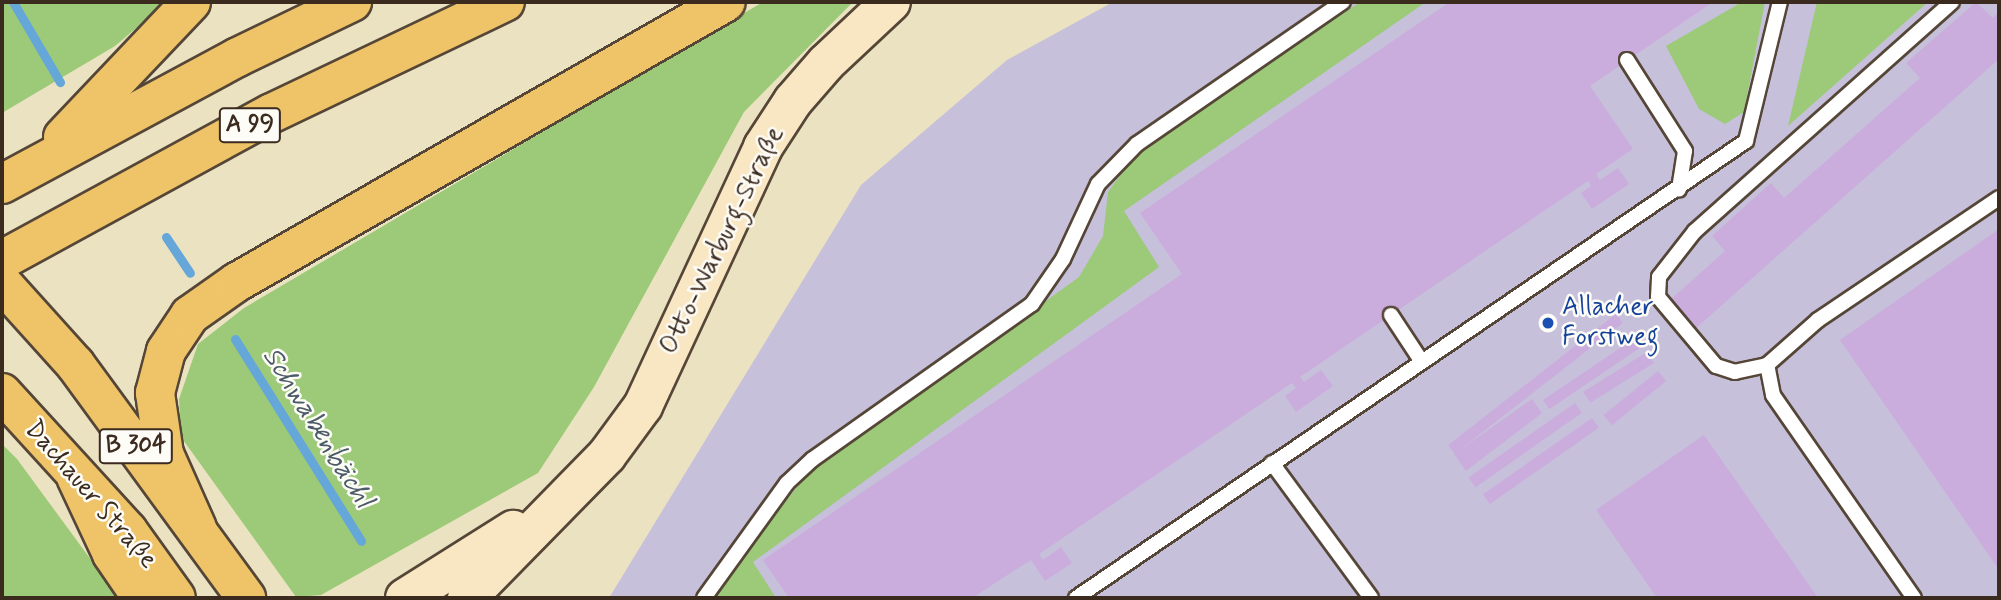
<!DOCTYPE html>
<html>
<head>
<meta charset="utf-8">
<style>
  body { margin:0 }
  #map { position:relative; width:2001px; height:600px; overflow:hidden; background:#ebe2c2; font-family:Mynerve,sans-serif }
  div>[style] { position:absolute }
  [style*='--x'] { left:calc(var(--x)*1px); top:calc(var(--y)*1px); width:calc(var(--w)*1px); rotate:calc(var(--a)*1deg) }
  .industrial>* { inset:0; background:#c6c0da }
  .green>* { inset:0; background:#9cca78 }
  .stream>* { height:9px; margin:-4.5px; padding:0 4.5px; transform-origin:4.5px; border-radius:4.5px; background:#64a7d8 }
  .building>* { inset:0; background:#caaddc; transform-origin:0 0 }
  .roads { filter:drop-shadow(2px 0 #554637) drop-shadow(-2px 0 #554637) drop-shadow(0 2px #554637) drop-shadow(0 -2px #554637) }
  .lane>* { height:14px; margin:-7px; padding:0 7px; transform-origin:7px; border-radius:7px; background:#fff }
  .secondary>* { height:38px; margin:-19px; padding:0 19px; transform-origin:19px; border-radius:19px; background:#f9e7c3 }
  .primary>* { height:38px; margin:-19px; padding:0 19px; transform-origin:19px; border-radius:19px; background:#efc469 }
  .highway>* { height:38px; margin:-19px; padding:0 19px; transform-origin:19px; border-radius:19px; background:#efc469 }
  .dots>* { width:19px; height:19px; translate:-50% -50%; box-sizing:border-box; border:4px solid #fdfcf7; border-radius:50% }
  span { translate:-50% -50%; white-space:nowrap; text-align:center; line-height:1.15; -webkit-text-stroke:5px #fdfcf7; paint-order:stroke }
  .shield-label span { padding:2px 5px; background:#fdfcf7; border:2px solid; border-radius:5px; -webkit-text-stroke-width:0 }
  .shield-label { font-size:24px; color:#3b2a1e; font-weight:700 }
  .street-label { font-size:26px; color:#3b2a1e }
  .transit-label { font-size:26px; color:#164399 }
  .left { translate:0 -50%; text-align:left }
  .water-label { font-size:28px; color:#4b5c68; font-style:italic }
  .frame { position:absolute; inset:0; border:4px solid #3b2a1e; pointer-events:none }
</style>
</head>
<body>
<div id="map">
  <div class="industrial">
    <i style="clip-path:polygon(1113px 2px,1999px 2px,1999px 598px,609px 598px,861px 185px,1007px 60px)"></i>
  </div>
  <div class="green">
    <i style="clip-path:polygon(2px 2px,167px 2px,115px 46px,2px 113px)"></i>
    <i style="clip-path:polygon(763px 2px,853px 2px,744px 112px,594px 387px,538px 473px,321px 595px,296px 597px,181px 437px,179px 399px,198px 344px,244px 308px)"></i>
    <i style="clip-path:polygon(1360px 2px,1426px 2px,1124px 211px,1159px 267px,753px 562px,776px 598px,716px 598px,751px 543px,808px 474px,1079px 277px,1103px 236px,1108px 192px,1138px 151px)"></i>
    <i style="clip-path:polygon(1742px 2px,1765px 2px,1744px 112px,1725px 124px,1699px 109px,1666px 46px)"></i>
    <i style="clip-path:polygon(1817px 2px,1928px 2px,1788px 126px)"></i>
    <i style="clip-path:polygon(2px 444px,17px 459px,119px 598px,2px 598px)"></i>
  </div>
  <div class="stream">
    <i style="--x:13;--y:2;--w:93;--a:59.6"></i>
    <i style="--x:166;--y:237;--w:43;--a:56.3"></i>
    <i style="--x:235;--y:339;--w:238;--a:58"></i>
  </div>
  <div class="building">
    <i style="clip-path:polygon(1450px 2px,1713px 2px,1590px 86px,1633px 149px,1596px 174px,1600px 180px,1618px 168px,1629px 184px,1592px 209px,1581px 193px,1591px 186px,1588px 181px,1300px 377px,1304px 382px,1321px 370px,1333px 386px,1296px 412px,1285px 396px,1296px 388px,1292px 383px,1039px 554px,1043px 560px,1061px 547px,1072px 563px,1045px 581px,1031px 560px,972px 598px,789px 598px,763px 560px,1182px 274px,1140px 213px)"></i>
    <i style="clip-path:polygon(1976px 2px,1993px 18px,1999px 12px,1999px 59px,1695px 329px,1669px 301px,1725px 251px,1712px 236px,1771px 183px,1784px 198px,1920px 78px,1906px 63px)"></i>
    <i style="clip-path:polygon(1999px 229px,1999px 570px,1840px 340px)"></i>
    <i style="left:1616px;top:314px;width:11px;height:213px;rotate:52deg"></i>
    <i style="left:1635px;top:338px;width:11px;height:111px;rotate:56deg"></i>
    <i style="left:1647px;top:352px;width:13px;height:75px;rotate:58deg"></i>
    <i style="left:1658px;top:371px;width:13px;height:70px;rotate:51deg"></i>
    <i style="clip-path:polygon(1532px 399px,1542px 413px,1466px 471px,1454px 454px)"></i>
    <i style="left:1575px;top:403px;width:12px;height:130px;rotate:55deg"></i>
    <i style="left:1592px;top:418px;width:12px;height:133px;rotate:55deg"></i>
    <i style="clip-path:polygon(1704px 435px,1818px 598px,1657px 598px,1596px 510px)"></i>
  </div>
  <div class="roads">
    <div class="lane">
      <i style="--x:1627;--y:60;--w:108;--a:57.5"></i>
      <i style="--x:1685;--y:151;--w:39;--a:99"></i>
      <i style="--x:1391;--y:315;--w:56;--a:56.6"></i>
      <i style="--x:1767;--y:365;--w:33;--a:168"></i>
      <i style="--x:1735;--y:372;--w:20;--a:-162"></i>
      <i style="--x:1716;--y:366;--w:90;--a:-130"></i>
      <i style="--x:1658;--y:297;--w:20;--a:-87"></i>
      <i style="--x:1659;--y:277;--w:58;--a:-52"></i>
      <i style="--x:1695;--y:231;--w:344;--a:-41.7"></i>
      <i style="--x:1272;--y:463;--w:167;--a:53.7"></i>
      <i style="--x:704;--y:598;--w:142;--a:-54.2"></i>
      <i style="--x:787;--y:483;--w:35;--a:-43"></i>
      <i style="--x:813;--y:459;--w:268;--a:-35.3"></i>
      <i style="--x:1032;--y:304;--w:55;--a:-55.4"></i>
      <i style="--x:1063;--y:259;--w:83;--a:-65"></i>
      <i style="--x:1098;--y:184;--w:56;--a:-45.7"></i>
      <i style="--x:1137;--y:144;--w:250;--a:-34.6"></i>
      <i style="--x:1076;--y:598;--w:811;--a:-34.3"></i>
      <i style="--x:1746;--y:141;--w:143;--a:-76.3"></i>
      <i style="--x:1914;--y:598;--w:247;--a:-124.8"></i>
      <i style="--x:1773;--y:395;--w:31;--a:-101"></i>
      <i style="--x:1767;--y:365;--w:68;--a:-41.4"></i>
      <i style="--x:1818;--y:320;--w:218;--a:-34"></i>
    </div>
    <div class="secondary">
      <i style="--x:405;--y:598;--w:128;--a:-32.2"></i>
      <i style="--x:467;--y:598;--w:200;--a:-45.6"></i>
      <i style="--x:607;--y:455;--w:61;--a:-53.7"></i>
      <i style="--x:643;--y:406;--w:285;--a:-65.1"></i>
      <i style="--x:763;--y:147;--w:55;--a:-56.9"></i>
      <i style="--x:793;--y:101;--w:50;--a:-49"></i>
      <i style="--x:826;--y:63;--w:89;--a:-43.2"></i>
    </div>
    <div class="primary">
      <i style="--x:2;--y:283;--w:109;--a:48"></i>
      <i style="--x:75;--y:364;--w:290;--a:53.8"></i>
      <i style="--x:2;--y:393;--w:187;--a:47.6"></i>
      <i style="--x:128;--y:531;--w:82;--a:54.4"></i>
    </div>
    <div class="highway">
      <i style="--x:63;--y:137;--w:186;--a:-46.5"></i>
      <i style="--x:2;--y:184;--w:266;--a:-28.3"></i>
      <i style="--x:236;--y:58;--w:129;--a:-25.8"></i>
      <i style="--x:2;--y:260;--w:307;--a:-28.6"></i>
      <i style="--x:272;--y:113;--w:258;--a:-25.5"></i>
      <i style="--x:76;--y:477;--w:85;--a:64.9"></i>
      <i style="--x:112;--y:554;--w:53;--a:55.7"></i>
      <i style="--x:197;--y:528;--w:81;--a:-114"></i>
      <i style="--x:164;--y:454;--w:62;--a:-98.4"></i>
      <i style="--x:155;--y:393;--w:43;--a:-75.3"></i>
      <i style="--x:166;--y:351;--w:43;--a:-56.3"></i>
      <i style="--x:190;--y:315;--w:57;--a:-35.1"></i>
      <i style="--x:237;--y:282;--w:563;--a:-29.8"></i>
    </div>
  </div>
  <div class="dots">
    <i style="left:1548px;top:323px;background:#1a4fb4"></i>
  </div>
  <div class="shield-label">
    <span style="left:250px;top:125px">A 99</span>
    <span style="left:136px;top:446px">B 304</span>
  </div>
  <div class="street-label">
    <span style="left:723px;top:241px;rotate:-64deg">Otto-Warburg-Straße</span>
    <span style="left:90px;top:495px;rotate:49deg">Dachauer Straße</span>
  </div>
  <div class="transit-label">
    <span class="left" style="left:1562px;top:323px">Allacher<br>Forstweg</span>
  </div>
  <div class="water-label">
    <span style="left:317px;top:428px;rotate:58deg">Schwabenbächl</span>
  </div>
  <div class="frame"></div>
</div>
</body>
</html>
